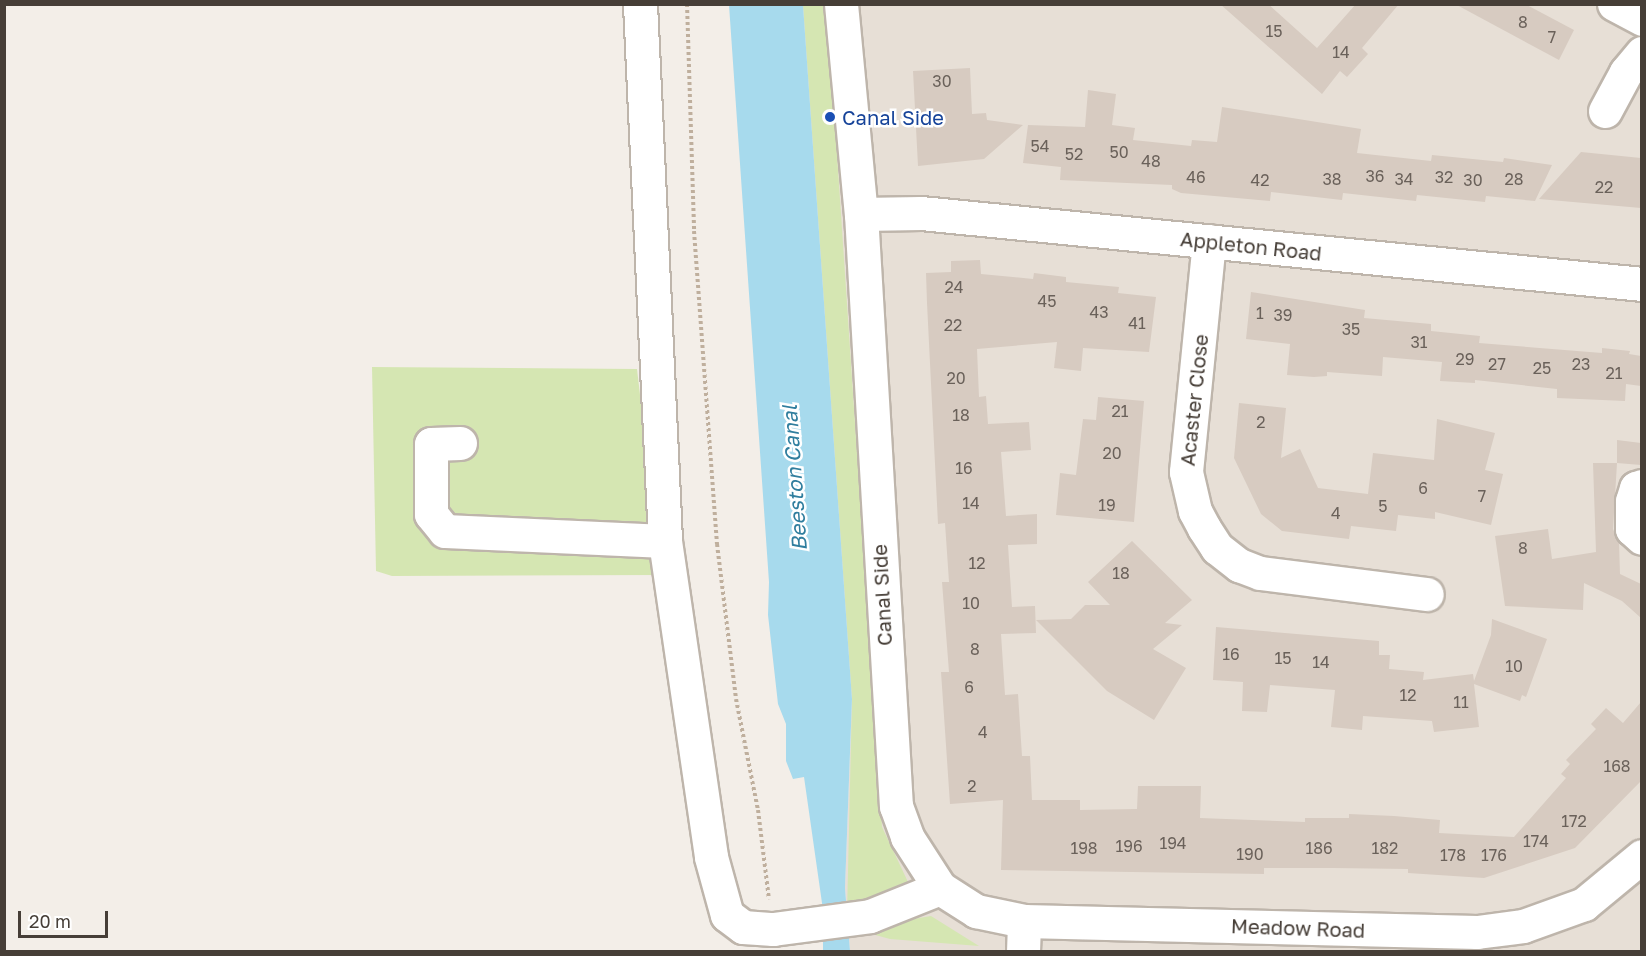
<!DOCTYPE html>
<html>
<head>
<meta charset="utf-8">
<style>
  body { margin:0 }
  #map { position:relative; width:1646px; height:956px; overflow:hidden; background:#f3eee8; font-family:"Golos Text",sans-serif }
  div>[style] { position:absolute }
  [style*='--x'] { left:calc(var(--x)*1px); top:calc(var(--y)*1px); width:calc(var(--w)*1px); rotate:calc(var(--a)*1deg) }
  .residential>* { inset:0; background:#e7dfd6 }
  .green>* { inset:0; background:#d5e6b2 }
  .water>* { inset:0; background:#a7daed }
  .building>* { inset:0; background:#d7cbc1 }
  .path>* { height:4px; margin-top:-2px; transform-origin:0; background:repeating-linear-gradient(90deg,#bfaf9d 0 3px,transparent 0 6px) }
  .roads { filter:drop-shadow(2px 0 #beb5ab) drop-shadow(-2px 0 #beb5ab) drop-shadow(0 2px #beb5ab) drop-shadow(0 -2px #beb5ab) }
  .minor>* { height:33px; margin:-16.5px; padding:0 16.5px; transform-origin:16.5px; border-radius:16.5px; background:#fff }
  .dots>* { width:16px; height:16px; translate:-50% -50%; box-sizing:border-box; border:3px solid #fff; border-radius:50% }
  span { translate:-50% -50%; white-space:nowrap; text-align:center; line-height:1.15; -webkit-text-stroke:5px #fff; paint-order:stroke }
  .number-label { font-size:16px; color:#6a615a }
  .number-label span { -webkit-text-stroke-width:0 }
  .transit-label { font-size:20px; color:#164399 }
  .left { translate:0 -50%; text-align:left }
  .street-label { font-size:20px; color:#463e37 }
  .water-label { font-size:21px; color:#307e9e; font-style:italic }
  .frame { position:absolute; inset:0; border:6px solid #463e37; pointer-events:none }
  .scale { position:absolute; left:18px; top:911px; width:90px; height:27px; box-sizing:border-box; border:3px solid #463e37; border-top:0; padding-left:8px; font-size:18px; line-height:21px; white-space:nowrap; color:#463e37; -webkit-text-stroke:4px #fff; paint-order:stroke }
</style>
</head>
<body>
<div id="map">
  <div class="residential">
    <i style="clip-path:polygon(803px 4px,1641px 5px,1641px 951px,850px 951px,845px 888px,852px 699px)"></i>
  </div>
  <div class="green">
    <i style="clip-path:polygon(803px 5px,827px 5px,882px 827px,908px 882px,847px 914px,852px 699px)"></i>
    <i style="clip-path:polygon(372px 367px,637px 369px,661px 575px,392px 576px,376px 571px)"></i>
    <i style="clip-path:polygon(931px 916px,979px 946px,890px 939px,868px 933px,890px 923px)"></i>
  </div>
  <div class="water">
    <i style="clip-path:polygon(729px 5px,803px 5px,852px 699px,845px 888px,850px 951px,823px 951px,823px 910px,804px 777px,793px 779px,786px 761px,786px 724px,778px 704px,768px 615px,769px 582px)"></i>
  </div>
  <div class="building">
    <i style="clip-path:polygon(1220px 4px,1268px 4px,1317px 48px,1356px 4px,1399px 4px,1362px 48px,1368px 54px,1347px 77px,1340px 71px,1322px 94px)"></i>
    <i style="clip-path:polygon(1455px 4px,1525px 4px,1574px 30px,1559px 60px)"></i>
    <i style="clip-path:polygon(970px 68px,972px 114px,986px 113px,987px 120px,1023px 125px,984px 159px,918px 166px,913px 71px)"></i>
    <i style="clip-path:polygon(1088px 90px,1116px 94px,1112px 125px,1135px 128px,1133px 140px,1191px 146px,1192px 140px,1217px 142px,1222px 107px,1361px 129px,1357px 153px,1431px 161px,1432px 155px,1503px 162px,1504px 158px,1552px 165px,1535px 201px,1486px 196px,1485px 202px,1417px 195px,1416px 201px,1343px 193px,1342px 200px,1271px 192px,1270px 201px,1181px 193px,1172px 189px,1172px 185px,1060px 180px,1061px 167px,1023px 163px,1028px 125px,1085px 127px)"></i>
    <i style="clip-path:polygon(1581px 152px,1641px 158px,1641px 208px,1539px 199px)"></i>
    <i style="clip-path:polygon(980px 260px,981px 274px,1033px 279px,1034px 273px,1066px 277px,1066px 282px,1119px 287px,1118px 293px,1156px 297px,1149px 352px,1083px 348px,1081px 371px,1054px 368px,1057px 342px,977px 349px,979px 397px,986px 396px,988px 424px,1029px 422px,1031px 450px,1001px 452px,1006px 516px,1037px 514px,1037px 544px,1008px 545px,1012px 607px,1035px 606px,1036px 633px,1001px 634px,1005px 695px,1018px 694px,1022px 756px,1030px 756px,1032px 800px,1080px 800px,1080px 810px,1137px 809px,1138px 786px,1201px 786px,1200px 818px,1305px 822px,1305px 818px,1349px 818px,1349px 814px,1394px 816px,1440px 820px,1439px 833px,1514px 837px,1566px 778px,1561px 774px,1570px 764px,1566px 760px,1596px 729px,1591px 724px,1606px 708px,1623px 723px,1641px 702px,1641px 781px,1575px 848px,1484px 878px,1408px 873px,1408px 869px,1333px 868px,1264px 868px,1264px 874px,1001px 870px,1003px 800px,950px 804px,941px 672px,949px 672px,942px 582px,949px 582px,945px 523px,938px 524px,927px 303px,926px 273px,951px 272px,951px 261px)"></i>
    <i style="clip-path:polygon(1251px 292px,1365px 310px,1364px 318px,1431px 324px,1431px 331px,1480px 336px,1479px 343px,1602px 353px,1602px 348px,1630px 351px,1629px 354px,1641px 356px,1641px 386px,1626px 384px,1625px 401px,1557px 398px,1557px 389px,1475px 380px,1475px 383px,1440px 381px,1442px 362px,1383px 357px,1382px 376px,1327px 372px,1327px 376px,1314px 377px,1287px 375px,1290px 344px,1246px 339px)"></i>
    <i style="clip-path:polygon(1098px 397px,1144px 401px,1134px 522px,1056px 515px,1060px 473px,1076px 475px,1083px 419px,1096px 420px)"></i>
    <i style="clip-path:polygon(1239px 403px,1286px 408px,1281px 458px,1300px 449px,1318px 488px,1368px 494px,1373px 453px,1434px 460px,1437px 419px,1495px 433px,1485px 470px,1503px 474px,1491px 525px,1435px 512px,1435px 519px,1398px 515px,1396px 531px,1351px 526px,1349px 539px,1282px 531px,1261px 514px,1234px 458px)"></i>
    <i style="clip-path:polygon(1617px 440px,1641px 443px,1641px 465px,1617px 463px)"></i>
    <i style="clip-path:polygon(1593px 463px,1617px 463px,1613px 529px,1619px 543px,1620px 574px,1641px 584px,1641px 618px,1622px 601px,1584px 583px,1583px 610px,1505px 606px,1495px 536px,1548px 529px,1552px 559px,1596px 552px)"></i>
    <i style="clip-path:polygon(1132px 541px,1192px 600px,1165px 623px,1182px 625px,1153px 649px,1186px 668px,1154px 720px,1107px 691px,1036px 620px,1071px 619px,1085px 605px,1110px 605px,1088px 582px)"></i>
    <i style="clip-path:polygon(1492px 619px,1547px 639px,1526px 697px,1522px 695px,1520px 701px,1474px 684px,1479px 727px,1434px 732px,1432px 721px,1363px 716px,1362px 730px,1331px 727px,1335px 690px,1270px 685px,1267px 712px,1242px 711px,1243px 682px,1213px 680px,1216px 627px,1379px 641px,1379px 655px,1390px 655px,1389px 669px,1424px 672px,1423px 680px,1473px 674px,1474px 681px,1491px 635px)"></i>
  </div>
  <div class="path">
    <i style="--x:687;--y:4;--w:227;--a:88.2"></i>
    <i style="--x:694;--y:231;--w:314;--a:85.8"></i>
    <i style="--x:717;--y:544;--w:156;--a:83"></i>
    <i style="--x:736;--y:699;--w:113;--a:78.8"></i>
    <i style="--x:758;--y:810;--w:90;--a:83"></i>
  </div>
  <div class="roads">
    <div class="minor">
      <i style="--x:640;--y:4;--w:538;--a:87.33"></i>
      <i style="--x:665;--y:541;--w:319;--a:81.7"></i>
      <i style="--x:711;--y:857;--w:60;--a:74.6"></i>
      <i style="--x:727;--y:915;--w:20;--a:37"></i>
      <i style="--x:743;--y:927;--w:30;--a:4"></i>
      <i style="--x:773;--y:929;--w:98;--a:-7.6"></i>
      <i style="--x:870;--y:916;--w:75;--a:-21.8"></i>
      <i style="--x:841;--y:4;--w:211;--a:84.6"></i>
      <i style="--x:861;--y:214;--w:593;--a:86.62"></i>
      <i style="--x:896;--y:806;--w:33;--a:70"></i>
      <i style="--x:907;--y:837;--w:61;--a:57.1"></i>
      <i style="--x:940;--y:888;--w:43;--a:32.6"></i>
      <i style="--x:976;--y:911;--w:49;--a:11.8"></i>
      <i style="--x:1024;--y:921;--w:453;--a:1.4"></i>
      <i style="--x:1477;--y:932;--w:46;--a:-7.4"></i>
      <i style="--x:1523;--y:926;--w:65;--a:-19.8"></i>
      <i style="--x:1584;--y:904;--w:75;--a:-39.6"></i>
      <i style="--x:1614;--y:4;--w:32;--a:28"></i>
      <i style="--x:1605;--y:111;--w:44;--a:-61.7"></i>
      <i style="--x:1626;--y:72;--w:25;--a:-50"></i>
      <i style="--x:861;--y:214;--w:60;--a:-1"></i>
      <i style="--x:921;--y:213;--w:724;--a:5.62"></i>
      <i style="--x:1209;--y:241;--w:232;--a:95.7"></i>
      <i style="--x:1186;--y:472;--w:40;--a:77"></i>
      <i style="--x:1195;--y:511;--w:19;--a:62"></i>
      <i style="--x:1204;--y:528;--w:24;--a:57"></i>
      <i style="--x:1217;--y:548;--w:28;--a:38"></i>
      <i style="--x:1239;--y:565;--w:22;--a:21"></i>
      <i style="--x:1260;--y:573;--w:168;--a:7.2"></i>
      <i style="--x:460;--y:443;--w:29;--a:178"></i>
      <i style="--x:431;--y:444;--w:70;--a:90"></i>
      <i style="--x:431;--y:514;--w:22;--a:51"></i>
      <i style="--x:445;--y:531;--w:220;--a:2.6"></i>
      <i style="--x:1642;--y:486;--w:6;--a:162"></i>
      <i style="--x:1636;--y:488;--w:14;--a:107"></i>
      <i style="--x:1632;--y:501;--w:28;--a:90"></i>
      <i style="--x:1632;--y:529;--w:13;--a:42"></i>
      <i style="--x:1023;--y:952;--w:31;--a:-88"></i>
    </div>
  </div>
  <div class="dots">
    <i style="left:830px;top:117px;background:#1a4fb4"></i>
  </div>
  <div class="number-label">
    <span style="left:1523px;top:22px">8</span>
    <span style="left:1274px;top:31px">15</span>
    <span style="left:1552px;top:37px">7</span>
    <span style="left:1341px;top:52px">14</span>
    <span style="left:942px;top:81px">30</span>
    <span style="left:1040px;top:146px">54</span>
    <span style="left:1119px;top:152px">50</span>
    <span style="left:1074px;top:154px">52</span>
    <span style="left:1151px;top:161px">48</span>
    <span style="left:1375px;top:176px">36</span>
    <span style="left:1196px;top:177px">46</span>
    <span style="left:1444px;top:177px">32</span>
    <span style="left:1332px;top:179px">38</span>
    <span style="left:1404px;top:179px">34</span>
    <span style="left:1514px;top:179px">28</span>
    <span style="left:1260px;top:180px">42</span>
    <span style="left:1473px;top:180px">30</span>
    <span style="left:1604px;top:187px">22</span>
    <span style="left:954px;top:287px">24</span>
    <span style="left:1047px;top:301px">45</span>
    <span style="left:1099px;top:312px">43</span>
    <span style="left:1260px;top:313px">1</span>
    <span style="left:1283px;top:315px">39</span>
    <span style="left:1137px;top:323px">41</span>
    <span style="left:953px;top:325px">22</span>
    <span style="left:1351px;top:329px">35</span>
    <span style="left:1419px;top:342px">31</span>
    <span style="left:1465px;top:359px">29</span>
    <span style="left:1497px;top:364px">27</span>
    <span style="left:1581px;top:364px">23</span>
    <span style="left:1542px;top:368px">25</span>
    <span style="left:1614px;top:373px">21</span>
    <span style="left:956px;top:378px">20</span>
    <span style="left:1120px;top:411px">21</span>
    <span style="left:961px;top:415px">18</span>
    <span style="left:1261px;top:422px">2</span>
    <span style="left:1112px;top:453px">20</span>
    <span style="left:964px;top:468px">16</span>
    <span style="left:1423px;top:488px">6</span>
    <span style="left:1482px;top:496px">7</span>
    <span style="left:971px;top:503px">14</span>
    <span style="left:1107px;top:505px">19</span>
    <span style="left:1383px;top:506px">5</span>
    <span style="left:1336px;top:513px">4</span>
    <span style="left:1523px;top:548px">8</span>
    <span style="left:977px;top:563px">12</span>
    <span style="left:1121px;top:573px">18</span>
    <span style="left:971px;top:603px">10</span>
    <span style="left:975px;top:649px">8</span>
    <span style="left:1231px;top:654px">16</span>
    <span style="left:1283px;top:658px">15</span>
    <span style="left:1321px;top:662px">14</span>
    <span style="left:1514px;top:666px">10</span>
    <span style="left:969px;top:687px">6</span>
    <span style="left:1408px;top:695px">12</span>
    <span style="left:1461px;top:702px">11</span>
    <span style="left:983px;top:732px">4</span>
    <span style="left:1617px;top:766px">168</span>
    <span style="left:972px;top:786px">2</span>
    <span style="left:1574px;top:821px">172</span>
    <span style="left:1536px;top:841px">174</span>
    <span style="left:1173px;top:843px">194</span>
    <span style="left:1129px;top:846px">196</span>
    <span style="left:1084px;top:848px">198</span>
    <span style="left:1319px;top:848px">186</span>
    <span style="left:1385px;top:848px">182</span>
    <span style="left:1250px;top:854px">190</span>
    <span style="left:1453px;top:855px">178</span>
    <span style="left:1494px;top:855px">176</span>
  </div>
  <div class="transit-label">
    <span class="left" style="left:842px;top:117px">Canal Side</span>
  </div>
  <div class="street-label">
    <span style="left:1251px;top:246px;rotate:6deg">Appleton Road</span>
    <span style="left:1194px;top:400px;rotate:-84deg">Acaster Close</span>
    <span style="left:882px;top:595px;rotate:-93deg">Canal Side</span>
    <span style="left:1298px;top:928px;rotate:2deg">Meadow Road</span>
  </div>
  <div class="water-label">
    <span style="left:794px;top:478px;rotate:-94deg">Beeston Canal</span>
  </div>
  <div class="frame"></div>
  <div class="scale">20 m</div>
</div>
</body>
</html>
